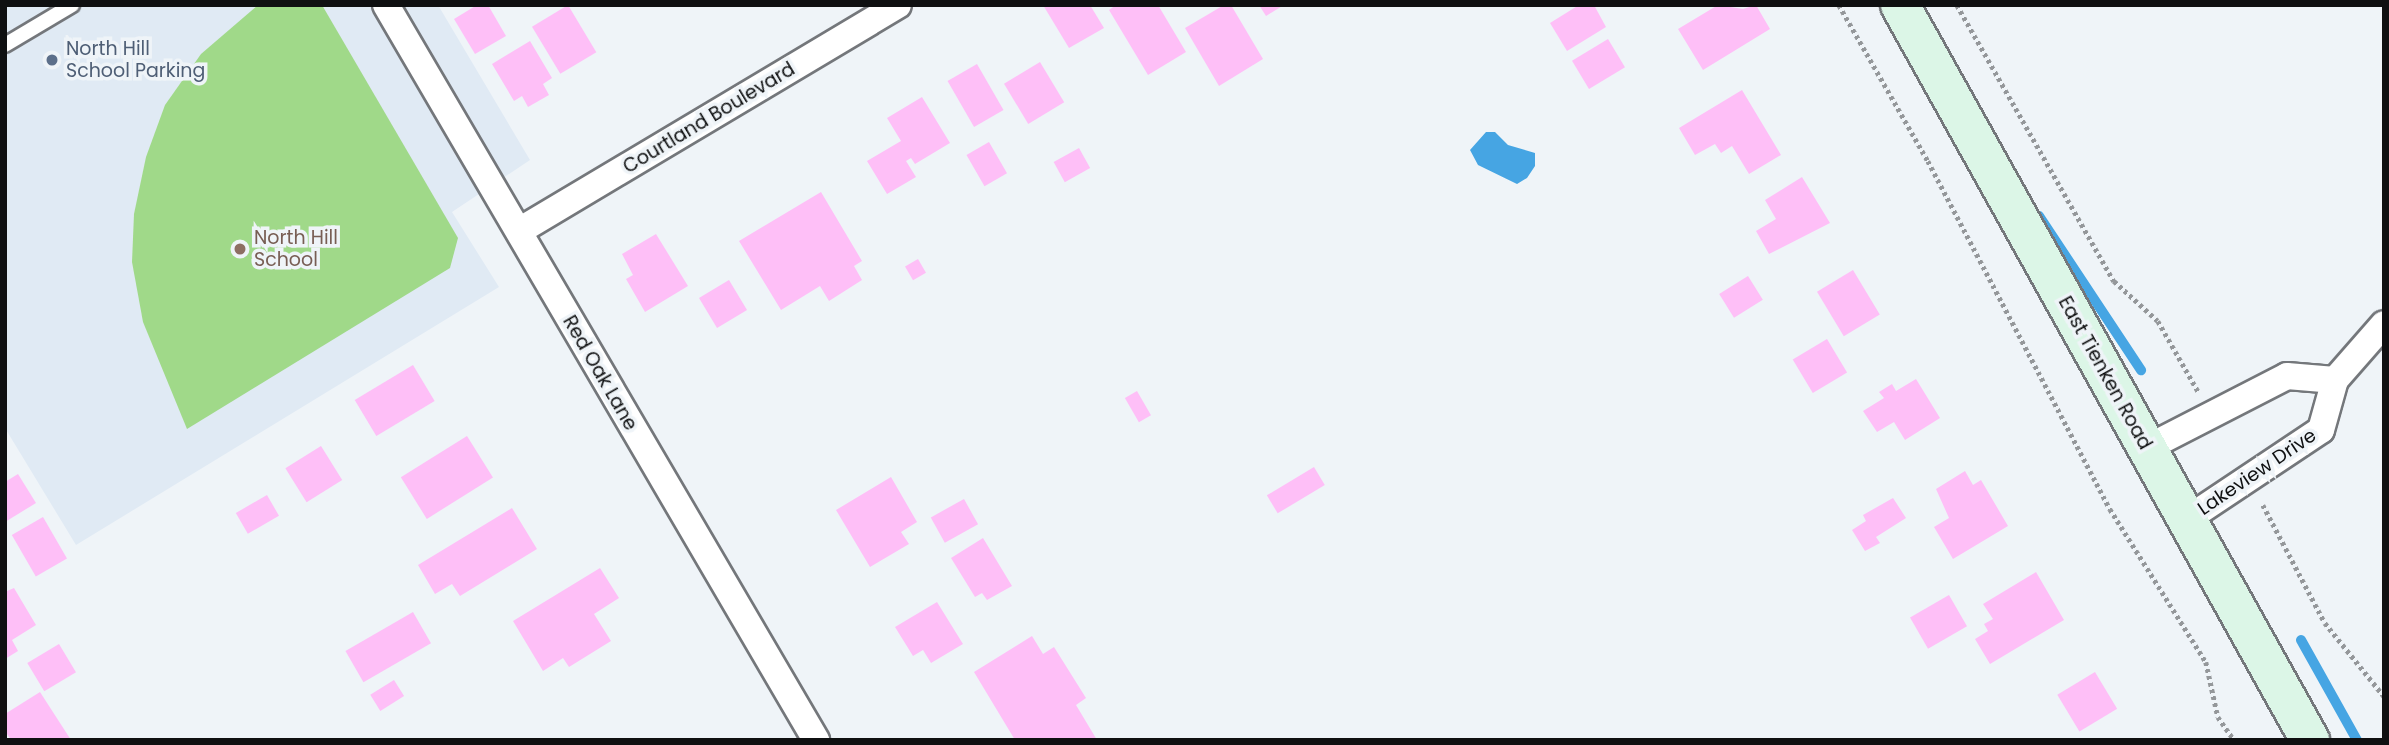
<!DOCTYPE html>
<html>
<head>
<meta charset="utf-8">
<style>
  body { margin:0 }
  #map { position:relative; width:2389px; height:745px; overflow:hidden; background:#eff4f8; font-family:Poppins,sans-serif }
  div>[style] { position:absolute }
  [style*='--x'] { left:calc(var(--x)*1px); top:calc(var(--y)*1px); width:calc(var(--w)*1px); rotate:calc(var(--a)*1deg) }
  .built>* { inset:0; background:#e0eaf4 }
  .green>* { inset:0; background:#a0d989 }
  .water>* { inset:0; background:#46a5e3 }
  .stream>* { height:10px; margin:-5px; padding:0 5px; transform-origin:5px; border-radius:5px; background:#46a5e3 }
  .building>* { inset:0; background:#febff7; transform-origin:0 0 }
  .path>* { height:4.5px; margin-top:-2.25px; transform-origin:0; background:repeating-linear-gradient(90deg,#94979a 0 3.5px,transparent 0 7px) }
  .roads { filter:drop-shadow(2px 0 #74777b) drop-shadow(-2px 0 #74777b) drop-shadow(0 2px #74777b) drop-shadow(0 -2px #74777b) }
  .lane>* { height:14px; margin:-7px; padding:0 7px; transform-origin:7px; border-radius:7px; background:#fff }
  .street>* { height:26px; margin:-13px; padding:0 13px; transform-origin:13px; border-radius:13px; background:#fff }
  .secondary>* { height:38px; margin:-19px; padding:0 19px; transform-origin:19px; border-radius:19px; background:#dcf6e7 }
  .dots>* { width:19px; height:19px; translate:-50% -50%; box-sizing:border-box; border:4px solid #eff4f8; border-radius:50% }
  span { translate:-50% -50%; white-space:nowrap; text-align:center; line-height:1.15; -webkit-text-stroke:7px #eff4f8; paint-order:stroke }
  .service-label { font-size:19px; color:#4e5e75 }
  .left { translate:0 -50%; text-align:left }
  .street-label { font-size:19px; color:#0f1011 }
  .education-label { font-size:19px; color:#785e54 }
  .frame { position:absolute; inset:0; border:7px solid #0f1011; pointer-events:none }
</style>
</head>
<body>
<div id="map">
  <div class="built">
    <i style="clip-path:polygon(5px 5px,438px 5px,530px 160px,452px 212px,499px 287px,76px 545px,5px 428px)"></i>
  </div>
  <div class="green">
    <i style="clip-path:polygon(258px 5px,322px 5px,458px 238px,450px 268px,187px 429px,143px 322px,132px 262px,134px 214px,146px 157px,165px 105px,201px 54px)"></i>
  </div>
  <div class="water">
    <i style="clip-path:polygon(1486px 132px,1495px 132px,1508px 145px,1535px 153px,1535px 166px,1527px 178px,1517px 184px,1478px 165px,1470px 150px)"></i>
  </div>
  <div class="stream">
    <i style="--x:2039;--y:216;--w:185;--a:56.5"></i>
    <i style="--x:2301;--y:640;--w:115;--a:60.8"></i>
  </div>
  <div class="building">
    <i style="clip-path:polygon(477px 5px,488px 5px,506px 36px,475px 54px,454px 19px)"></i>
    <i style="left:568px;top:5px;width:55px;height:42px;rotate:59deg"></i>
    <i style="clip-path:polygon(1043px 5px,1090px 5px,1104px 28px,1069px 48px)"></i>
    <i style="clip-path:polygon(1116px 5px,1158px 5px,1186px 52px,1148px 75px,1109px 10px)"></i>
    <i style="clip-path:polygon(1224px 5px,1231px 5px,1263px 59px,1219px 86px,1185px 28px)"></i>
    <i style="clip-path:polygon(1259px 5px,1284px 5px,1266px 16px)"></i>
    <i style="clip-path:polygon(1579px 5px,1594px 5px,1606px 27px,1567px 51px,1550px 23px)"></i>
    <i style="clip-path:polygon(1718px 5px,1743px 9px,1756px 5px,1770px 29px,1703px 70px,1678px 29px)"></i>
    <i style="left:1608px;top:39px;width:33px;height:42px;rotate:59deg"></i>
    <i style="clip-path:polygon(530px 41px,552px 78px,543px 84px,549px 95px,528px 107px,522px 96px,514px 101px,492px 64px)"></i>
    <i style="left:1040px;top:62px;width:47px;height:42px;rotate:59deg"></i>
    <i style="left:977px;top:64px;width:53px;height:34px;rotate:60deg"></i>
    <i style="clip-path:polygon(1742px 90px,1781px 155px,1749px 174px,1732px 146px,1721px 153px,1715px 144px,1695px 155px,1679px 128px)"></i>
    <i style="clip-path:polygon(922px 97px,950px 143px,915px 164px,911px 158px,906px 161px,916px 177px,887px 194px,867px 161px,901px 141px,887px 118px)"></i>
    <i style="left:989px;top:142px;width:36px;height:26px;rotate:60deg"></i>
    <i style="left:1079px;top:148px;width:23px;height:29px;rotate:61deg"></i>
    <i style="clip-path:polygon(1802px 177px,1830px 223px,1769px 254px,1756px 231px,1776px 219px,1765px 200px)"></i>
    <i style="clip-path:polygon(821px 192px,862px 261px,854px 266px,862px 280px,829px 301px,820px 286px,781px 310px,739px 241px)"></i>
    <i style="clip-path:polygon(656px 234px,688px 286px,645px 312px,626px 279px,633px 275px,622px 254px)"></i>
    <i style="left:918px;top:259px;width:16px;height:15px;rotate:60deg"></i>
    <i style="left:1853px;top:270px;width:52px;height:42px;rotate:59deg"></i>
    <i style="left:1748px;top:276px;width:28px;height:34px;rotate:58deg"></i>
    <i style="left:729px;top:280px;width:35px;height:35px;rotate:59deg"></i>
    <i style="left:1827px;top:339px;width:39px;height:40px;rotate:59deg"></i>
    <i style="left:413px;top:365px;width:42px;height:68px;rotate:59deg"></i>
    <i style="clip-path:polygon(1916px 379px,1940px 418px,1905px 440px,1894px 422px,1877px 432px,1863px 411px,1884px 398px,1879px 392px,1892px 384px,1896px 391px)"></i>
    <i style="left:1137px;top:391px;width:28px;height:14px;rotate:60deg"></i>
    <i style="left:467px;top:436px;width:49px;height:78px;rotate:58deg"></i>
    <i style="left:321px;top:446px;width:40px;height:42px;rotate:58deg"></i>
    <i style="left:1314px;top:467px;width:21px;height:55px;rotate:59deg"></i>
    <i style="clip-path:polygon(1965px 471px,1973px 485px,1981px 480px,2008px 526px,1953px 559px,1934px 527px,1949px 518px,1936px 489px)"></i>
    <i style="clip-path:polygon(18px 474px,36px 503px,5px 522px,5px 482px)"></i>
    <i style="clip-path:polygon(891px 477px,917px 522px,901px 532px,909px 544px,870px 567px,836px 510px)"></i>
    <i style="left:267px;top:495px;width:24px;height:36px;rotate:60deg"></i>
    <i style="clip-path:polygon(1893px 498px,1906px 518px,1876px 537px,1880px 543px,1865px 551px,1852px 530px,1866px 521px,1863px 515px)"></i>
    <i style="left:964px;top:499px;width:29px;height:38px;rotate:61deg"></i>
    <i style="clip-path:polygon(512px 508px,537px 549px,460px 596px,452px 584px,435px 594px,418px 565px)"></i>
    <i style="left:43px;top:517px;width:48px;height:36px;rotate:60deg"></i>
    <i style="clip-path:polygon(983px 538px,1012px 586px,987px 600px,982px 593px,975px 597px,951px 558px)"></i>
    <i style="clip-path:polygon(600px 568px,619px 598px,594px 614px,611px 641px,569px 667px,563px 658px,543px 671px,513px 621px)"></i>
    <i style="clip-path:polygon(2036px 572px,2064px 620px,1990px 664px,1975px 639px,1988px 631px,1984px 624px,1993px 619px,1983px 604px)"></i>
    <i style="clip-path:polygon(5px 588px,7px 591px,14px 588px,36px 625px,12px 640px,18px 651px,5px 659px)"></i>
    <i style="left:1949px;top:595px;width:36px;height:45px;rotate:60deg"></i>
    <i style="clip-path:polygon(937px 602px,963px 644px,931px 663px,923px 650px,913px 656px,895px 627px)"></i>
    <i style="left:413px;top:612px;width:36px;height:78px;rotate:60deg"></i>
    <i style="clip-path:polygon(1032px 636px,1043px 654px,1054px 647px,1086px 698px,1076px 705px,1097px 740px,1015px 740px,974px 672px)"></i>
    <i style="left:59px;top:644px;width:33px;height:37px;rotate:59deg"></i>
    <i style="left:2095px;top:672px;width:43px;height:44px;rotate:59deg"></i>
    <i style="left:394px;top:680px;width:19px;height:28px;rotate:58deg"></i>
    <i style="clip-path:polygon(40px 692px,71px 740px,11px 740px,5px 731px,5px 714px)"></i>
  </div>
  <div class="path">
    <i style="--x:1839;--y:5;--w:180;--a:60.3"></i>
    <i style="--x:1928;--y:161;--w:393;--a:62.4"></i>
    <i style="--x:2110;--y:509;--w:181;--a:57.9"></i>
    <i style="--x:2206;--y:662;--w:56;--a:77.7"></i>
    <i style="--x:2218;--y:717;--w:28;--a:55"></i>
    <i style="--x:1957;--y:5;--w:318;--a:60.4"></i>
    <i style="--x:2114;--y:281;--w:59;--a:42.3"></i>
    <i style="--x:2158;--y:321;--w:81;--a:60.3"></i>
    <i style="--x:2263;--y:505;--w:133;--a:62.3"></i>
    <i style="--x:2325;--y:623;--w:94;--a:51.1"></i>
  </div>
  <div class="roads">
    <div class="lane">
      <i style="--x:5;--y:45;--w:78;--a:-30.8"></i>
    </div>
    <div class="street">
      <i style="--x:386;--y:5;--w:852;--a:59.67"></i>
      <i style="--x:519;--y:231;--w:441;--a:-30.8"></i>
      <i style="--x:2147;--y:448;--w:157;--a:-27.2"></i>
      <i style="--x:2287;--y:376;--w:48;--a:4.8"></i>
      <i style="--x:2186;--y:520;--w:162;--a:-33.7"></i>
      <i style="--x:2321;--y:430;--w:52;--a:-74.4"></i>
      <i style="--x:2335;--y:380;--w:74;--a:-48.8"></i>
    </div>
    <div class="secondary">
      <i style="--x:1900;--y:5;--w:842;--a:60.85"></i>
    </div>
  </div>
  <div class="dots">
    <i style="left:52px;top:60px;background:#5c6f8a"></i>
    <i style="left:240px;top:249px;background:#8d6e63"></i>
  </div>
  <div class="service-label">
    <span class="left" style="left:66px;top:60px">North Hill<br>School Parking</span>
  </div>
  <div class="street-label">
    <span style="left:709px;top:118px;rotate:-31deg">Courtland Boulevard</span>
    <span style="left:600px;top:373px;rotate:60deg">Red Oak Lane</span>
    <span style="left:2105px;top:373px;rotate:61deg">East Tienken Road</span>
    <span style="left:2257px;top:472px;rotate:-34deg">Lakeview Drive</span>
  </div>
  <div class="education-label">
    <span class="left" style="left:254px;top:249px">North Hill<br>School</span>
  </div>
  <div class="frame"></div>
</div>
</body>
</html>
